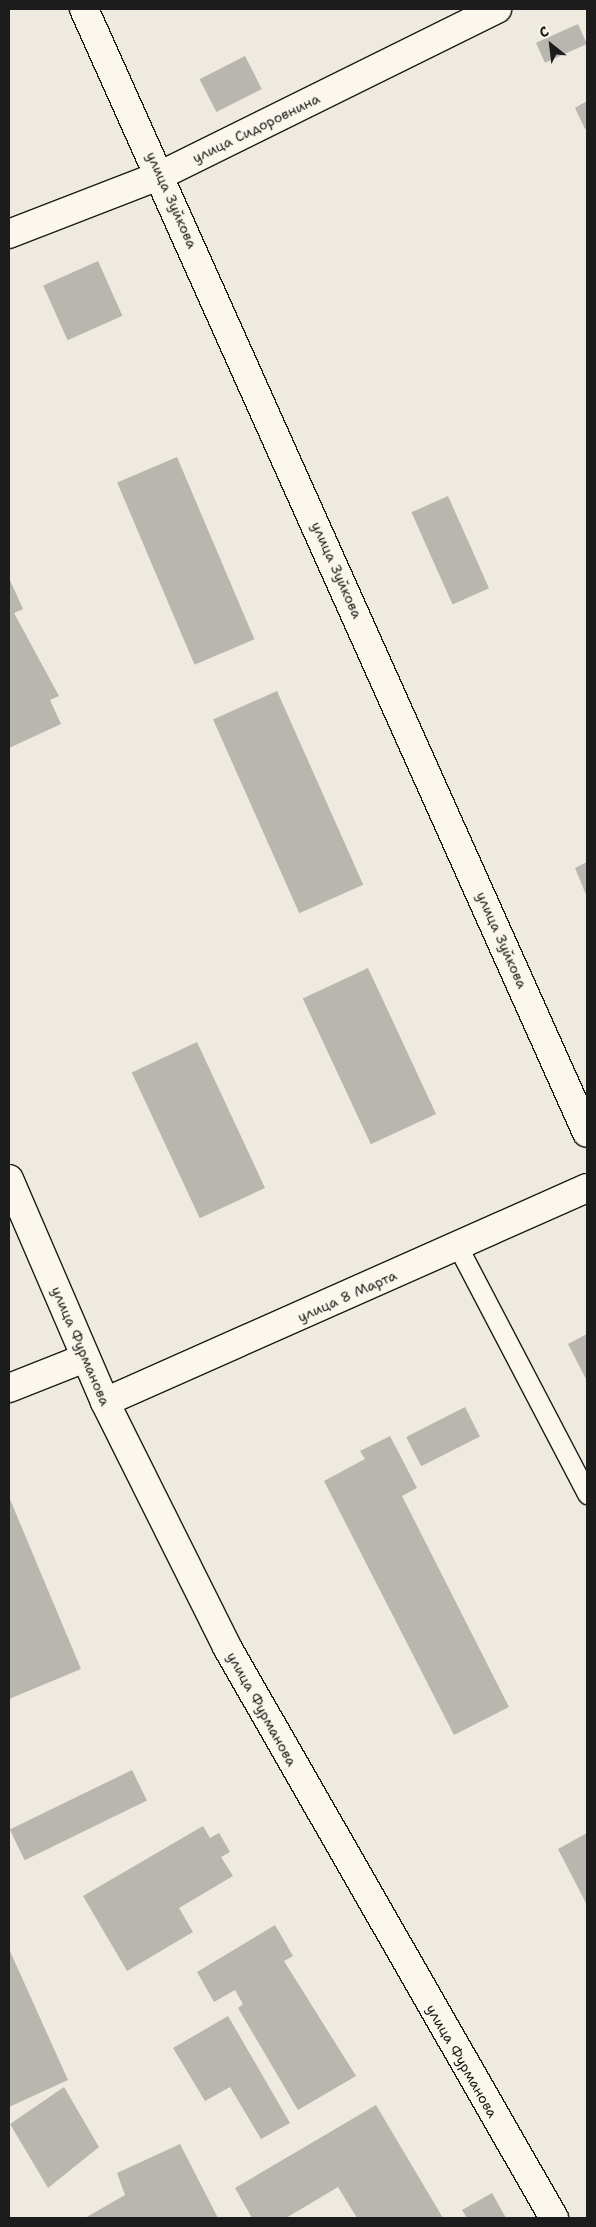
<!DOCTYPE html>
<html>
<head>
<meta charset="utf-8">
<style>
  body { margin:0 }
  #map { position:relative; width:596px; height:2227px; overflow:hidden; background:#eeeadf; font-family:"Shantell Sans",sans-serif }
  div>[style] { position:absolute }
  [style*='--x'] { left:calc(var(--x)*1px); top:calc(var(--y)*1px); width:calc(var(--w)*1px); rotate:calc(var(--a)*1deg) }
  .building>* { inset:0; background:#b9b6af; transform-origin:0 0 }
  .roads { filter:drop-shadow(1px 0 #1c1c1c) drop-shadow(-1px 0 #1c1c1c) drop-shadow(0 1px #1c1c1c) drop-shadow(0 -1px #1c1c1c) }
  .service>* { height:19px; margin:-9.5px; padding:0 9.5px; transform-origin:9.5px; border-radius:9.5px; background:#fbf7ec }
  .minor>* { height:28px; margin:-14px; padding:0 14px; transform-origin:14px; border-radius:14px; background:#fbf7ec }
  .secondary>* { height:28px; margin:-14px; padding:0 14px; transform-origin:14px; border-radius:14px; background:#fbf7ec }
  span { translate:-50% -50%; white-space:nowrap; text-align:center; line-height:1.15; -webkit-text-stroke:4.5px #fbf7ec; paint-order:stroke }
  .street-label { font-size:14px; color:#1c1c1c }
  .frame { position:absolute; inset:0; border:10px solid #1c1c1c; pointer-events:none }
  .north { position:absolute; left:526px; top:20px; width:50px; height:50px; -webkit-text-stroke:4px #fbf7ec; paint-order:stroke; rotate:331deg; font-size:14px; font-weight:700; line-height:20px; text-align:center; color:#1c1c1c }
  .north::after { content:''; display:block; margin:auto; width:18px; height:22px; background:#1c1c1c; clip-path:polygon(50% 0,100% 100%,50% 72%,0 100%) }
</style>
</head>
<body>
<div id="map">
  <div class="building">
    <i style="left:578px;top:24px;width:22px;height:46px;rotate:66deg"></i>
    <i style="left:245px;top:56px;width:37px;height:51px;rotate:63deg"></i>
    <i style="clip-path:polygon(587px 101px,587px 128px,585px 129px,575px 108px)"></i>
    <i style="left:98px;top:261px;width:60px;height:60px;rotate:66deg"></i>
    <i style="left:177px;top:457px;width:198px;height:65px;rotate:67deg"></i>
    <i style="left:448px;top:496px;width:101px;height:40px;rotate:66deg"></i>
    <i style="clip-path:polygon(9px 578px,23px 609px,14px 613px,59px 696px,50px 700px,61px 724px,9px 748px)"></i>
    <i style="left:277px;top:691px;width:212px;height:70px;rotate:66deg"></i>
    <i style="clip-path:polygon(587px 862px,587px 897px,575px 868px)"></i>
    <i style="left:368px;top:968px;width:161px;height:72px;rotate:65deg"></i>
    <i style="left:197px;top:1042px;width:161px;height:72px;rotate:65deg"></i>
    <i style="clip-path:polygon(587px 1334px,587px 1381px,568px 1344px)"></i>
    <i style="left:465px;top:1407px;width:33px;height:66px;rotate:63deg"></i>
    <i style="clip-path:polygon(390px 1436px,417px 1488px,402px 1496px,509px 1707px,454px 1735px,324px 1481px,365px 1459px,360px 1451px)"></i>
    <i style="clip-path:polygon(9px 1497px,81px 1669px,9px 1699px)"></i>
    <i style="left:132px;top:1770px;width:34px;height:136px;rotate:64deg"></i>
    <i style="clip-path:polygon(203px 1826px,210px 1838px,219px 1833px,230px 1852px,221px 1857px,233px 1876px,179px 1908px,193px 1932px,127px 1971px,83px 1896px)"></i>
    <i style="clip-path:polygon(587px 1833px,587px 1905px,558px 1849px)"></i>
    <i style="clip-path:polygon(275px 1925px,293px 1956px,284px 1961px,356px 2076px,298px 2110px,238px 2008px,243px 2004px,235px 1990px,214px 2002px,197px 1972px)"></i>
    <i style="clip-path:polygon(9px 1949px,68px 2080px,9px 2107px)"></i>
    <i style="clip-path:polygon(228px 2016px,290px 2123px,261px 2139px,230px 2087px,205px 2101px,173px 2048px)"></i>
    <i style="clip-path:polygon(64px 2087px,99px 2147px,48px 2188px,10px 2124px)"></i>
    <i style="clip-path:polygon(376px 2105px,443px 2218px,357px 2218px,338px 2187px,286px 2218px,252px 2218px,235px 2188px)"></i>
    <i style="clip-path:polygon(180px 2144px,218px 2218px,85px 2218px,125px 2195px,117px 2173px)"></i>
    <i style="clip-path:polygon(492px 2193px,506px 2218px,467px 2218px,462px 2210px)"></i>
  </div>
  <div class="roads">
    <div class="service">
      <i style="--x:458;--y:1247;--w:279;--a:62.4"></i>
    </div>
    <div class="minor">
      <i style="--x:84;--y:9;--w:1231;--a:65.89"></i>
      <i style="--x:9;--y:234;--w:163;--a:-21.2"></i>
      <i style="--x:161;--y:175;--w:375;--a:-26.3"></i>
      <i style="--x:9;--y:1388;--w:82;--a:-21.5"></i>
      <i style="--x:105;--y:1402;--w:527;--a:-23.94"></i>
    </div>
    <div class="secondary">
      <i style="--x:9;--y:1179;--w:243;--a:66.7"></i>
      <i style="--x:105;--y:1402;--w:274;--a:63.5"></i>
      <i style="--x:227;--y:1647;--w:658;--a:60.2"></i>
    </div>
  </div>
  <div class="street-label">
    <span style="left:256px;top:128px;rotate:-26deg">улица Сидоровнина</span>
    <span style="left:172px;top:200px;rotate:66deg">улица Зуйкова</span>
    <span style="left:337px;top:570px;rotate:66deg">улица Зуйкова</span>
    <span style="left:502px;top:940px;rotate:66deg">улица Зуйкова</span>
    <span style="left:347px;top:1296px;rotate:-24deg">улица 8 Марта</span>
    <span style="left:81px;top:1346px;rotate:67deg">улица Фурманова</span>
    <span style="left:262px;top:1709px;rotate:61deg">улица Фурманова</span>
    <span style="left:462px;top:2061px;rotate:60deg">улица Фурманова</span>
  </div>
  <div class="frame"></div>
  <div class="north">С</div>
</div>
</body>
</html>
